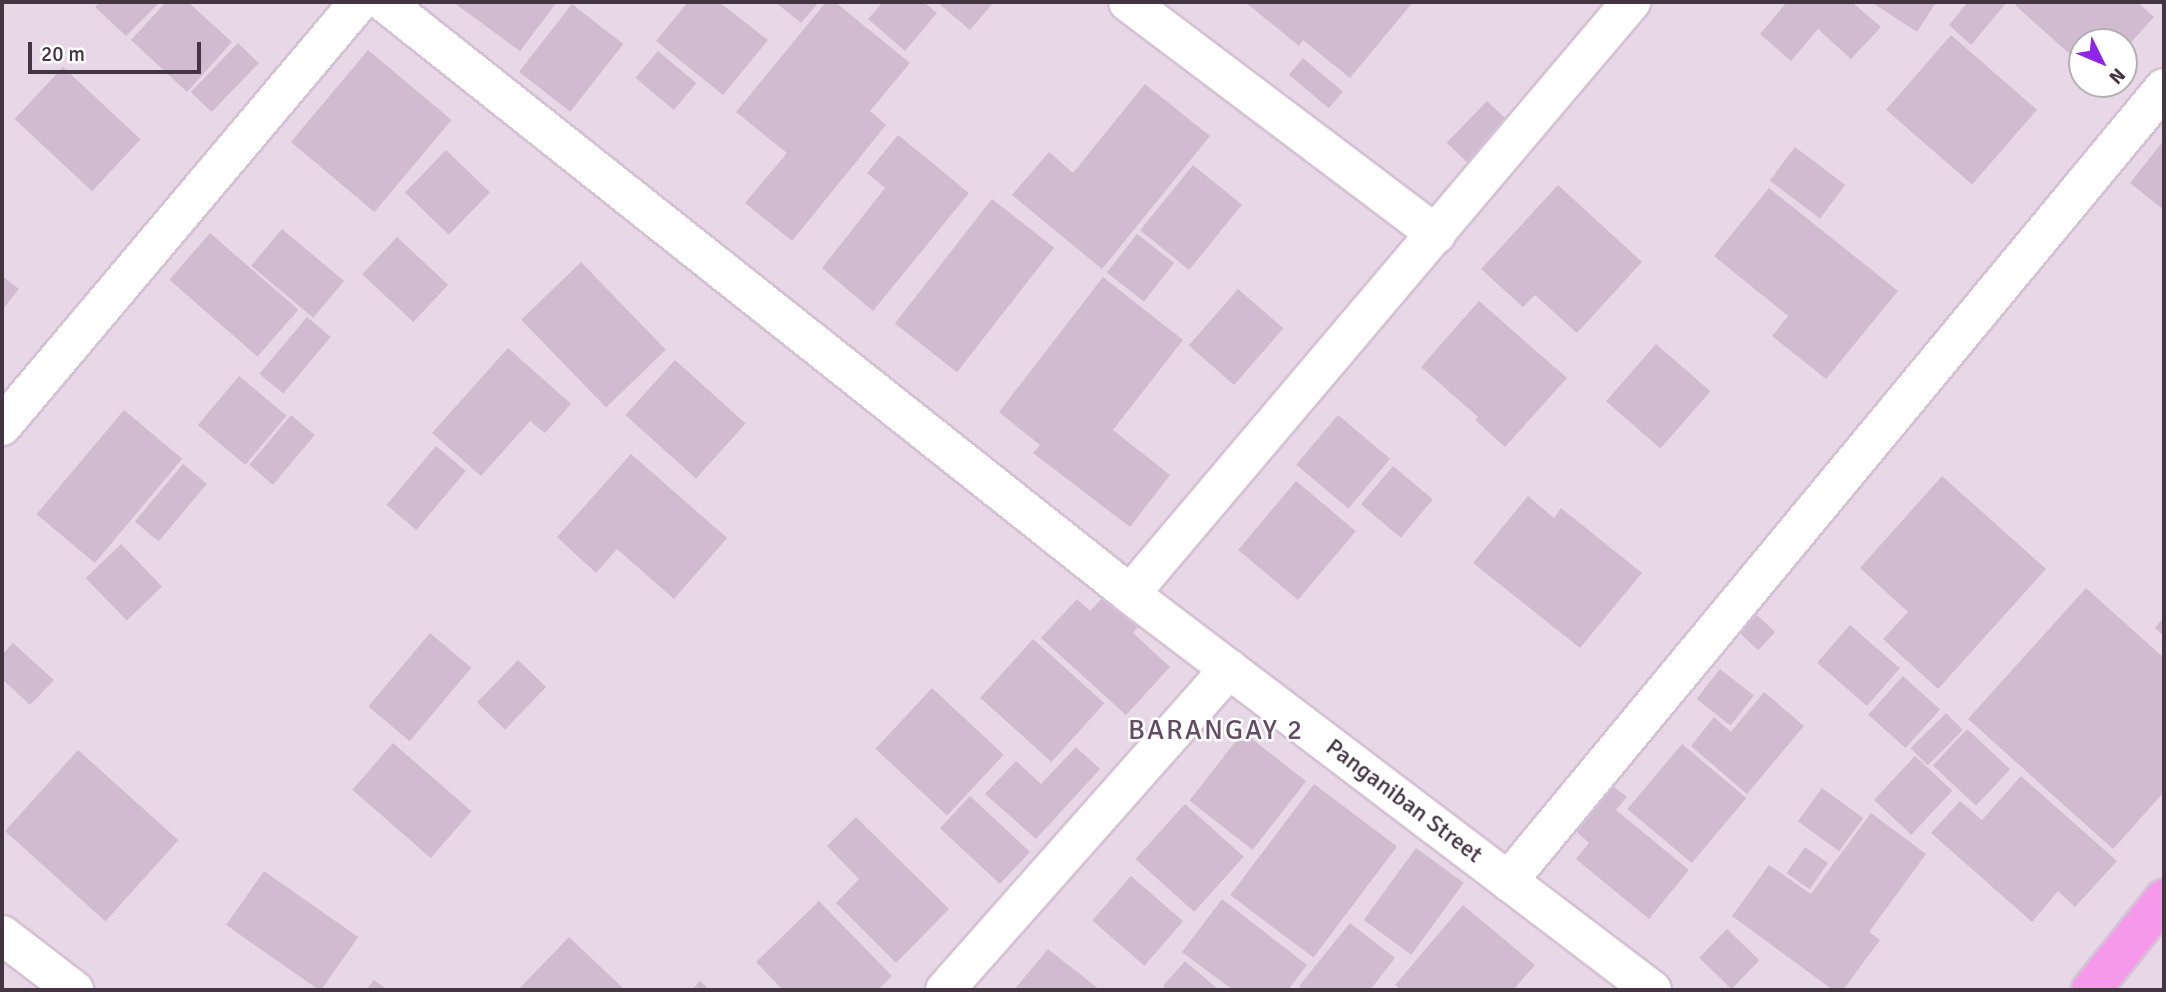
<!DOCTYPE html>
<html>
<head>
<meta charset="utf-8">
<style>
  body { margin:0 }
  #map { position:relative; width:2166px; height:992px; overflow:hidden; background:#f1e5f0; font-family:Signika,sans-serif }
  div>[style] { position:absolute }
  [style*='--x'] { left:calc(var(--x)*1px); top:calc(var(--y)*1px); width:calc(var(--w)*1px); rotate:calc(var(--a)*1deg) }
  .residential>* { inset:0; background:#e8d7e7 }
  .building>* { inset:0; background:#d1bbd1; transform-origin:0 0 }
  .roads { filter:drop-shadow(2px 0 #d6c2d5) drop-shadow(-2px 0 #d6c2d5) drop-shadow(0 2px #d6c2d5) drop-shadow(0 -2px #d6c2d5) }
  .street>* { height:38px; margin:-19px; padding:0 19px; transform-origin:19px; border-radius:19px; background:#fff }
  .primary>* { height:38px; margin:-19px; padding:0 19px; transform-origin:19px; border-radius:19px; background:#f699eb }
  span { translate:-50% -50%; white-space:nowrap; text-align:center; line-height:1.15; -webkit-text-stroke:5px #fff; paint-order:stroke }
  .street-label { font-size:24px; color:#433542 }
  .quarter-label { font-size:28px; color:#644d64; letter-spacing:2px }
  .frame { position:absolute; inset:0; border:4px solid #433542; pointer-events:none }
  .north { position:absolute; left:2068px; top:28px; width:70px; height:70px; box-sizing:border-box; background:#fff; border:2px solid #b4aeb3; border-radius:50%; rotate:133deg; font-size:19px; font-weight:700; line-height:28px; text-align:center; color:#433542 }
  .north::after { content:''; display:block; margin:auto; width:24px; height:32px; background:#9024e9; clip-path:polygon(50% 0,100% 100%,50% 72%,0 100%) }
  .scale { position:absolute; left:28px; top:42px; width:173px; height:32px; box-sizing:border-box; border:4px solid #433542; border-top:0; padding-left:9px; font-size:21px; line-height:24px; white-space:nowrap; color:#433542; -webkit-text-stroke:5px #fff; paint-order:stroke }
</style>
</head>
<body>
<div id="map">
  <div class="residential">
    <i style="clip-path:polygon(evenodd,2px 2px,2164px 2px,2164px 990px,2px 990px,2px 2px,2082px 42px,2124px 42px,2124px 84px,2082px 84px,2082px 42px)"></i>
  </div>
  <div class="building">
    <i style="clip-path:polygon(100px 2px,160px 2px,126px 36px,95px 7px)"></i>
    <i style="clip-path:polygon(166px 2px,188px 2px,232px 42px,187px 92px,131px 40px)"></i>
    <i style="clip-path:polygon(453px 2px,557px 2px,520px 51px)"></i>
    <i style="clip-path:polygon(688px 2px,719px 2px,768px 40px,723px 95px,656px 41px)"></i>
    <i style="clip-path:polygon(775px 2px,819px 2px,801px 23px)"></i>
    <i style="clip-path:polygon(826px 2px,835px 2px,910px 63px,870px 111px,886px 125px,792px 241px,745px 203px,787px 153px,736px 112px)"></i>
    <i style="clip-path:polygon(883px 2px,924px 2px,937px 13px,905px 51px,868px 19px)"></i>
    <i style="clip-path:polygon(937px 2px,994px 2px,970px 30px)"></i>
    <i style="clip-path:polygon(1245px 2px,1413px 2px,1350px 78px,1303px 40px,1299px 46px)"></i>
    <i style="clip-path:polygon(1787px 2px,1852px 2px,1881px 27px,1851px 59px,1818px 29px,1791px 61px,1760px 34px)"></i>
    <i style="clip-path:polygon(1871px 2px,1936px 2px,1917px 32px)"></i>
    <i style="clip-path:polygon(1968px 2px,2007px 2px,1971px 45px,1949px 25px)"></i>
    <i style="clip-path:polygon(2018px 2px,2137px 2px,2154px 17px,2124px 50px,2124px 42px,2082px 42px,2082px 65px,2015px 5px)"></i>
    <i style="left:572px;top:4px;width:65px;height:86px;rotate:38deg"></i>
    <i style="left:1951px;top:35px;width:114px;height:99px;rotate:41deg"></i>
    <i style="left:238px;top:43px;width:29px;height:68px;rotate:44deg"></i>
    <i style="left:368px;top:50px;width:109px;height:120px;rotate:40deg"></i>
    <i style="left:658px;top:51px;width:50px;height:35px;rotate:40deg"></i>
    <i style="left:1303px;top:58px;width:52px;height:22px;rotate:40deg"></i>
    <i style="left:63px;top:67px;width:106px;height:71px;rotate:43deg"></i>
    <i style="clip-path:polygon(1145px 84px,1210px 136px,1102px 269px,1012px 195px,1049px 152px,1073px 173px)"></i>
    <i style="left:1487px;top:101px;width:30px;height:58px;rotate:44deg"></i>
    <i style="clip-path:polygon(898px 135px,969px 193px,873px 311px,822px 268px,885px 188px,867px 173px)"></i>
    <i style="clip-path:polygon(2164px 140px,2164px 210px,2130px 183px)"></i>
    <i style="left:1795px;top:147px;width:63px;height:42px;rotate:37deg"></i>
    <i style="left:446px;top:150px;width:61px;height:59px;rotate:44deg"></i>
    <i style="left:1193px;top:165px;width:63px;height:84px;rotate:39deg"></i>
    <i style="clip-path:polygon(1558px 185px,1642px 262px,1577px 333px,1535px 295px,1523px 307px,1481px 269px)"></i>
    <i style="clip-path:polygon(1769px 188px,1898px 291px,1826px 379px,1772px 336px,1788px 316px,1714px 256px)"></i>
    <i style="left:992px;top:199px;width:79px;height:158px;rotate:38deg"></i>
    <i style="left:282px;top:229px;width:81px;height:48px;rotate:40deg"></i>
    <i style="left:210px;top:233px;width:117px;height:62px;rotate:41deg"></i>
    <i style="left:1137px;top:234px;width:47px;height:49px;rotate:38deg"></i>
    <i style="left:397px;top:237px;width:70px;height:51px;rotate:43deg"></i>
    <i style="left:581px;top:262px;width:122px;height:83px;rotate:46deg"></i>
    <i style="clip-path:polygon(2px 276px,19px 289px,2px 310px)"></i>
    <i style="clip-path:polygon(1103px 277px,1183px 340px,1113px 430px,1170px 475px,1130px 527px,1033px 453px,1040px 445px,999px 412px)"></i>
    <i style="left:1238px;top:289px;width:60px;height:75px;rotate:41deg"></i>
    <i style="clip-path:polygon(1479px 301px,1567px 378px,1505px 447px,1475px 420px,1478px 417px,1421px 367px)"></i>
    <i style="left:307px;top:317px;width:31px;height:74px;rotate:40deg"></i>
    <i style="left:1656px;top:344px;width:72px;height:76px;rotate:41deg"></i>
    <i style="clip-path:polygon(508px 348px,571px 404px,545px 433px,530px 421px,481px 476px,432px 433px)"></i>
    <i style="left:675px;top:360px;width:95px;height:74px;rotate:42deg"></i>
    <i style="left:239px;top:376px;width:62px;height:64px;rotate:40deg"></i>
    <i style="left:124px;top:410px;width:76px;height:136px;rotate:40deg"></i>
    <i style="left:291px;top:415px;width:31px;height:65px;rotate:40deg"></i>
    <i style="left:1338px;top:415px;width:68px;height:65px;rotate:40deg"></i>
    <i style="left:436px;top:446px;width:39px;height:77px;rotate:40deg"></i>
    <i style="clip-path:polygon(631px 454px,727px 538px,674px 599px,617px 549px,596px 573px,557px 537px)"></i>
    <i style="left:183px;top:464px;width:31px;height:75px;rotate:40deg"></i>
    <i style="left:1393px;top:466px;width:52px;height:50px;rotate:40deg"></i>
    <i style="clip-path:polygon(1942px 476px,2046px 569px,1938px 689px,1883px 639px,1908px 612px,1860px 568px)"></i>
    <i style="left:1296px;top:481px;width:78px;height:90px;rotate:40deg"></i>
    <i style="clip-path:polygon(1528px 496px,1554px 518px,1561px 508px,1642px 573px,1580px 648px,1473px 563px)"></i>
    <i style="left:121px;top:544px;width:59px;height:49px;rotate:46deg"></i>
    <i style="clip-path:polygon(2086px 588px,2164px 658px,2164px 792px,2113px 849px,1968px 719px)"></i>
    <i style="clip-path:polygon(1107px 593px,1140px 625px,1133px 633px,1170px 667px,1126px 715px,1041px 638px,1077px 599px,1090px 611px)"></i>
    <i style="left:1757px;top:615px;width:25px;height:25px;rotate:43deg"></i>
    <i style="clip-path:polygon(2164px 617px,2164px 636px,2155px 628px)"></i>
    <i style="left:1850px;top:625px;width:66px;height:50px;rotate:41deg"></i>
    <i style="left:430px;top:633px;width:54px;height:96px;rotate:40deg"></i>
    <i style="left:1033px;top:639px;width:96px;height:79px;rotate:42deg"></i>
    <i style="clip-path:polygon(13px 643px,54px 680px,30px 705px,2px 679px,2px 655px)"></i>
    <i style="left:518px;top:660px;width:39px;height:59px;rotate:44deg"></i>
    <i style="left:1720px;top:669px;width:43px;height:38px;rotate:38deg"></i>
    <i style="left:1903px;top:676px;width:50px;height:52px;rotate:42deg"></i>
    <i style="left:932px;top:688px;width:98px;height:83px;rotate:43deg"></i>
    <i style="clip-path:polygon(1764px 692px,1804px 726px,1747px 794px,1691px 746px,1714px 717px,1731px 732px)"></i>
    <i style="left:1946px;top:713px;width:24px;height:50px;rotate:45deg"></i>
    <i style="left:1967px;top:729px;width:59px;height:50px;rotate:43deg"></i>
    <i style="left:1243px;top:732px;width:80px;height:87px;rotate:38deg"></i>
    <i style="left:393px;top:743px;width:104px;height:62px;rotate:41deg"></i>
    <i style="left:1682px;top:744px;width:84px;height:85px;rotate:40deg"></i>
    <i style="clip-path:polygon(1076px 747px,1100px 769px,1036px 839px,985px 794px,1016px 761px,1041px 784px)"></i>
    <i style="left:78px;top:750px;width:135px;height:109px;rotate:42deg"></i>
    <i style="left:1915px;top:756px;width:51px;height:60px;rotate:43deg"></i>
    <i style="clip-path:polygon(2021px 776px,2117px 861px,2075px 907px,2058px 891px,2032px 922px,1931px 833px,1960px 801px,1982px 820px)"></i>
    <i style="clip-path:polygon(1608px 782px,1627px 797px,1616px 810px,1689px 870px,1649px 919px,1576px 859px,1589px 843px,1571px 827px)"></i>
    <i style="left:1314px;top:784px;width:104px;height:139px;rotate:37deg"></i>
    <i style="left:1822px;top:788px;width:51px;height:41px;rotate:36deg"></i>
    <i style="left:970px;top:796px;width:82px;height:44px;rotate:43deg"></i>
    <i style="left:1185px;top:804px;width:79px;height:74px;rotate:42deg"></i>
    <i style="clip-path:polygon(1871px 813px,1926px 854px,1869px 932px,1880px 940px,1843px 990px,1833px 990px,1732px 916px,1769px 865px,1811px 894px)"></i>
    <i style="clip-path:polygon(856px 817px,949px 909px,896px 963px,836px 903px,859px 879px,827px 846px)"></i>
    <i style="left:1805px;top:847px;width:28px;height:32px;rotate:35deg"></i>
    <i style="left:1416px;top:848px;width:59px;height:89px;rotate:36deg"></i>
    <i style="left:264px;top:871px;width:115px;height:66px;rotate:35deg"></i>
    <i style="left:1131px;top:876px;width:69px;height:59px;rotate:41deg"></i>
    <i style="clip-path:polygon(1222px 899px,1307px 965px,1288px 990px,1233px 990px,1182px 952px)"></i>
    <i style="clip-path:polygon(819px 901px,892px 976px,878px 990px,783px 990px,756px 962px)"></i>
    <i style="clip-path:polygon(1463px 905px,1535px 965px,1513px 990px,1402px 990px,1395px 985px)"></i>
    <i style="clip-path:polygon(1350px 923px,1395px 958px,1370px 990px,1304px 990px,1299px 986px)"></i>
    <i style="left:1727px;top:929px;width:45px;height:40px;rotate:44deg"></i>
    <i style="clip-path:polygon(569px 937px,625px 990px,518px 990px)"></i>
    <i style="clip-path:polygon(1048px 949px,1100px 990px,1014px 990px)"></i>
    <i style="clip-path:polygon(1185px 961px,1219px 990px,1167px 990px,1163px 986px)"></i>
    <i style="clip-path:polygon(374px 980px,388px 990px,366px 990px)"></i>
    <i style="clip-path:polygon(700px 981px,710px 990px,692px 990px)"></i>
  </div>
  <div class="roads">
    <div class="street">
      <i style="--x:384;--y:2;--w:952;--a:38.43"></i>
      <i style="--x:1130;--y:594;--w:655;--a:37.18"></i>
      <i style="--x:1128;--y:2;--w:386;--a:37"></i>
      <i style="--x:2;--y:426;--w:554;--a:-49.9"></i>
      <i style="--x:1130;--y:594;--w:776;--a:-49.76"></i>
      <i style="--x:1508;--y:881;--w:1029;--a:-50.4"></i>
      <i style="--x:2;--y:935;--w:91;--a:37.4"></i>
      <i style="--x:945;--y:990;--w:429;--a:-48.5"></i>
    </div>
    <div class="primary">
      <i style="--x:2091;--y:990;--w:117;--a:-51.3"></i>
    </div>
  </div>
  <div class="street-label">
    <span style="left:1404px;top:801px;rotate:37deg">Panganiban Street</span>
  </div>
  <div class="quarter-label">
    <span style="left:1216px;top:730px">BARANGAY 2</span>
  </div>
  <div class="frame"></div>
  <div class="north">N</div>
  <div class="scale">20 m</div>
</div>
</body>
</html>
